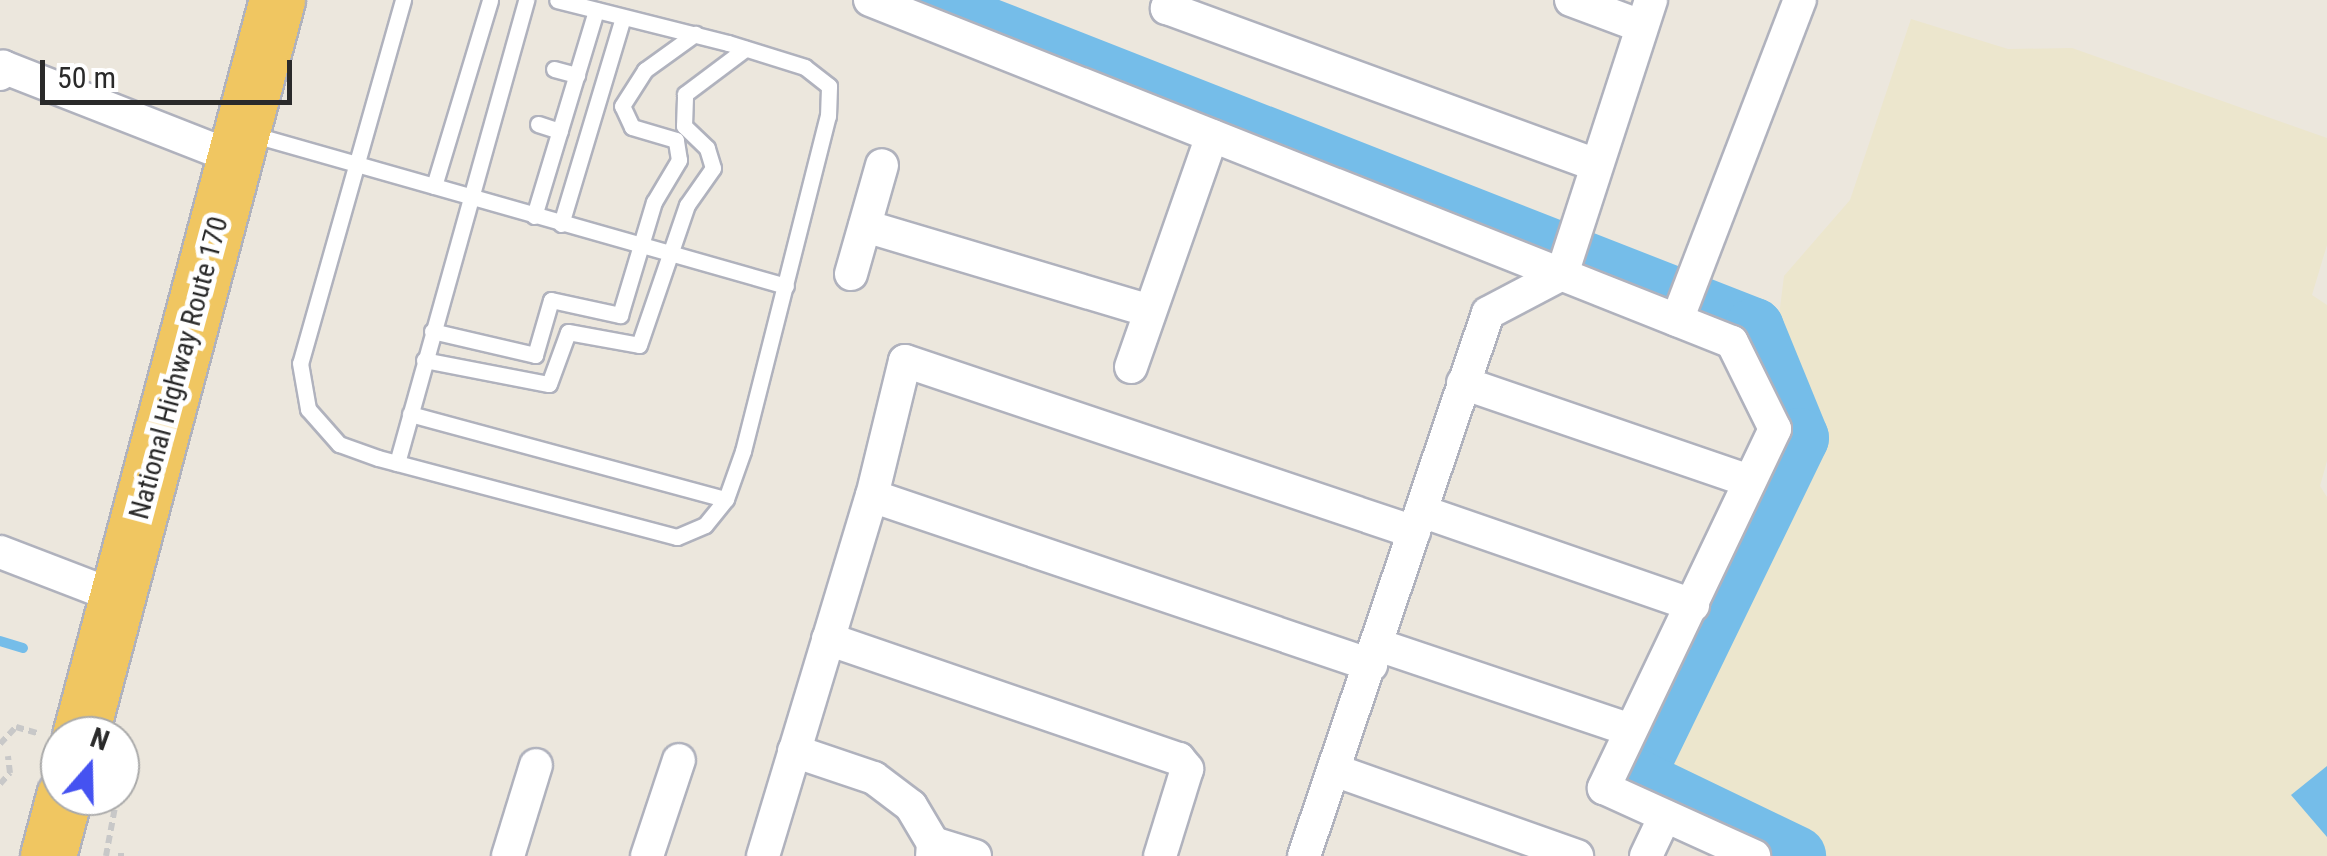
<!DOCTYPE html>
<html>
<head>
<meta charset="utf-8">
<style>
  body { margin:0 }
  #map { position:relative; width:2327px; height:856px; overflow:hidden; background:#ece7dd; font-family:"Roboto Condensed",sans-serif }
  div>[style] { position:absolute }
  [style*='--x'] { left:calc(var(--x)*1px); top:calc(var(--y)*1px); width:calc(var(--w)*1px); rotate:calc(var(--a)*1deg) }
  .education>* { inset:0; background:#ece6cd }
  .water>* { inset:0; background:#75bde9 }
  .stream>* { height:10px; margin:-5px; padding:0 5px; transform-origin:5px; border-radius:5px; background:#75bde9 }
  .river>* { height:60px; margin:-30px; padding:0 30px; transform-origin:30px; border-radius:30px; background:#75bde9 }
  .path>* { height:6px; margin-top:-3px; transform-origin:0; background:repeating-linear-gradient(90deg,#c8c8c8 0 8px,transparent 0 13px) }
  .roads { filter:drop-shadow(2px 0 #b0b2bd) drop-shadow(-2px 0 #b0b2bd) drop-shadow(0 2px #b0b2bd) drop-shadow(0 -2px #b0b2bd) }
  .service>* { height:15px; margin:-7.5px; padding:0 7.5px; transform-origin:7.5px; border-radius:7.5px; background:#fff }
  .minor>* { height:32px; margin:-16px; padding:0 16px; transform-origin:16px; border-radius:16px; background:#fff }
  .trunk>* { height:55px; margin:-27.5px; padding:0 27.5px; transform-origin:27.5px; border-radius:27.5px; background:#f0c661 }
  span { translate:-50% -50%; white-space:nowrap; text-align:center; line-height:1.15; -webkit-text-stroke:10px #fff; paint-order:stroke }
  .street-label { font-size:28px; color:#2a2a2a }
  .north { position:absolute; left:40px; top:716px; width:100px; height:100px; box-sizing:border-box; background:#fff; border:2px solid #aaa; border-radius:50%; rotate:20deg; font-size:28px; font-weight:700; line-height:40px; text-align:center; color:#2a2a2a }
  .north::after { content:''; display:block; margin:auto; width:35px; height:45px; background:#4552f1; clip-path:polygon(50% 0,100% 100%,50% 72%,0 100%) }
  .scale { position:absolute; left:40px; top:60px; width:252px; height:45px; box-sizing:border-box; border:5px solid #2a2a2a; border-top:0; padding-left:12px; font-size:30px; line-height:35px; white-space:nowrap; color:#2a2a2a; -webkit-text-stroke:8px #fff; paint-order:stroke }
</style>
</head>
<body>
<div id="map">
  <div class="education">
    <i style="clip-path:polygon(1911px 19px,2008px 49px,2072px 48px,2327px 138px,2327px 245px,2312px 295px,2327px 305px,2327px 461px,2320px 486px,2327px 497px,2327px 856px,1815px 856px,1666px 780px,1654px 761px,1816px 439px,1776px 340px,1784px 276px,1850px 200px)"></i>
  </div>
  <div class="water">
    <i style="clip-path:polygon(2327px 766px,2327px 837px,2291px 795px)"></i>
  </div>
  <div class="stream">
    <i style="--x:0;--y:641;--w:24;--a:17"></i>
  </div>
  <div class="river">
    <i style="--x:917;--y:0;--w:899;--a:21.4"></i>
    <i style="--x:1754;--y:328;--w:119;--a:67.8"></i>
    <i style="--x:1799;--y:438;--w:378;--a:115.9"></i>
    <i style="--x:1634;--y:778;--w:180;--a:25.7"></i>
  </div>
  <div class="path">
    <i style="--x:0;--y:744;--w:23;--a:-47"></i>
    <i style="--x:16;--y:727;--w:25;--a:16"></i>
    <i style="--x:120;--y:757;--w:15;--a:90"></i>
    <i style="--x:0;--y:784;--w:15;--a:-48"></i>
    <i style="--x:10;--y:773;--w:17;--a:-97"></i>
    <i style="--x:106;--y:856;--w:61;--a:-79.6"></i>
    <i style="--x:118;--y:856;--w:6;--a:0"></i>
  </div>
  <div class="roads">
    <div class="service">
      <i style="--x:403;--y:0;--w:377;--a:105.8"></i>
      <i style="--x:300;--y:363;--w:47;--a:80.1"></i>
      <i style="--x:308;--y:409;--w:47;--a:48.5"></i>
      <i style="--x:339;--y:444;--w:41;--a:19.7"></i>
      <i style="--x:378;--y:458;--w:309;--a:14.8"></i>
      <i style="--x:677;--y:537;--w:30;--a:-23"></i>
      <i style="--x:705;--y:525;--w:33;--a:-51"></i>
      <i style="--x:726;--y:499;--w:51;--a:-70.5"></i>
      <i style="--x:743;--y:451;--w:346;--a:-75.8"></i>
      <i style="--x:828;--y:116;--w:30;--a:-88"></i>
      <i style="--x:829;--y:86;--w:31;--a:-142"></i>
      <i style="--x:805;--y:67;--w:81;--a:-162.7"></i>
      <i style="--x:728;--y:43;--w:176;--a:-165.9"></i>
      <i style="--x:554;--y:69;--w:24;--a:15"></i>
      <i style="--x:538;--y:124;--w:23;--a:18"></i>
      <i style="--x:251;--y:134;--w:556;--a:15.86"></i>
      <i style="--x:434;--y:186;--w:194;--a:-73.2"></i>
      <i style="--x:534;--y:216;--w:215;--a:-73.2"></i>
      <i style="--x:561;--y:224;--w:216;--a:-73.3"></i>
      <i style="--x:432;--y:331;--w:106;--a:13.1"></i>
      <i style="--x:535;--y:355;--w:57;--a:-73.8"></i>
      <i style="--x:551;--y:300;--w:71;--a:12.3"></i>
      <i style="--x:620;--y:315;--w:118;--a:-73.3"></i>
      <i style="--x:654;--y:202;--w:49;--a:-59.2"></i>
      <i style="--x:679;--y:160;--w:20;--a:-99"></i>
      <i style="--x:676;--y:140;--w:46;--a:-163.5"></i>
      <i style="--x:632;--y:127;--w:23;--a:-115"></i>
      <i style="--x:622;--y:106;--w:43;--a:-57.4"></i>
      <i style="--x:645;--y:70;--w:62;--a:-35.8"></i>
      <i style="--x:424;--y:360;--w:127;--a:10.9"></i>
      <i style="--x:549;--y:384;--w:55;--a:-69.9"></i>
      <i style="--x:568;--y:332;--w:72;--a:10.4"></i>
      <i style="--x:639;--y:345;--w:148;--a:-71.1"></i>
      <i style="--x:687;--y:205;--w:45;--a:-54.9"></i>
      <i style="--x:713;--y:168;--w:21;--a:-107"></i>
      <i style="--x:707;--y:148;--w:32;--a:-136"></i>
      <i style="--x:684;--y:126;--w:32;--a:-88"></i>
      <i style="--x:685;--y:94;--w:75;--a:-36.9"></i>
      <i style="--x:410;--y:414;--w:327;--a:15.1"></i>
      <i style="--x:397;--y:463;--w:481;--a:-74.4"></i>
    </div>
    <div class="minor">
      <i style="--x:870;--y:0;--w:927;--a:21.64"></i>
      <i style="--x:1732;--y:342;--w:97;--a:63.7"></i>
      <i style="--x:1775;--y:429;--w:398;--a:115.5"></i>
      <i style="--x:1604;--y:788;--w:165;--a:24.4"></i>
      <i style="--x:1170;--y:0;--w:9;--a:111"></i>
      <i style="--x:1167;--y:8;--w:454;--a:20.1"></i>
      <i style="--x:1571;--y:0;--w:75;--a:20.4"></i>
      <i style="--x:0;--y:74;--w:8;--a:-67"></i>
      <i style="--x:3;--y:67;--w:249;--a:21.4"></i>
      <i style="--x:865;--y:226;--w:297;--a:16.6"></i>
      <i style="--x:851;--y:274;--w:113;--a:-74.1"></i>
      <i style="--x:1677;--y:320;--w:343;--a:-69"></i>
      <i style="--x:1131;--y:367;--w:245;--a:-70.7"></i>
      <i style="--x:1463;--y:383;--w:303;--a:18.9"></i>
      <i style="--x:872;--y:496;--w:527;--a:18.71"></i>
      <i style="--x:1421;--y:511;--w:288;--a:19.1"></i>
      <i style="--x:0;--y:552;--w:125;--a:21"></i>
      <i style="--x:828;--y:639;--w:371;--a:18.9"></i>
      <i style="--x:1179;--y:759;--w:13;--a:51"></i>
      <i style="--x:1187;--y:769;--w:91;--a:107.2"></i>
      <i style="--x:1378;--y:645;--w:263;--a:18.6"></i>
      <i style="--x:794;--y:751;--w:84;--a:18.6"></i>
      <i style="--x:874;--y:778;--w:46;--a:37.1"></i>
      <i style="--x:911;--y:806;--w:43;--a:59.3"></i>
      <i style="--x:933;--y:843;--w:13;--a:94"></i>
      <i style="--x:1334;--y:770;--w:258;--a:19.5"></i>
      <i style="--x:933;--y:843;--w:44;--a:17.2"></i>
      <i style="--x:508;--y:856;--w:95;--a:-72.9"></i>
      <i style="--x:647;--y:856;--w:101;--a:-71.6"></i>
      <i style="--x:763;--y:856;--w:376;--a:-73.2"></i>
      <i style="--x:872;--y:496;--w:139;--a:-76.3"></i>
      <i style="--x:905;--y:361;--w:537;--a:18.57"></i>
      <i style="--x:1304;--y:856;--w:573;--a:-71.28"></i>
      <i style="--x:1488;--y:313;--w:84;--a:-27.8"></i>
      <i style="--x:1562;--y:274;--w:288;--a:-72"></i>
      <i style="--x:1646;--y:856;--w:44;--a:-64.6"></i>
    </div>
    <div class="trunk">
      <i style="--x:80;--y:736;--w:762;--a:-75.02"></i>
      <i style="--x:48;--y:856;--w:62;--a:-75.1"></i>
    </div>
  </div>
  <div class="street-label">
    <span style="left:179px;top:368px;rotate:-75deg">National Highway Route 170</span>
  </div>
  <div class="north">N</div>
  <div class="scale">50 m</div>
</div>
</body>
</html>
